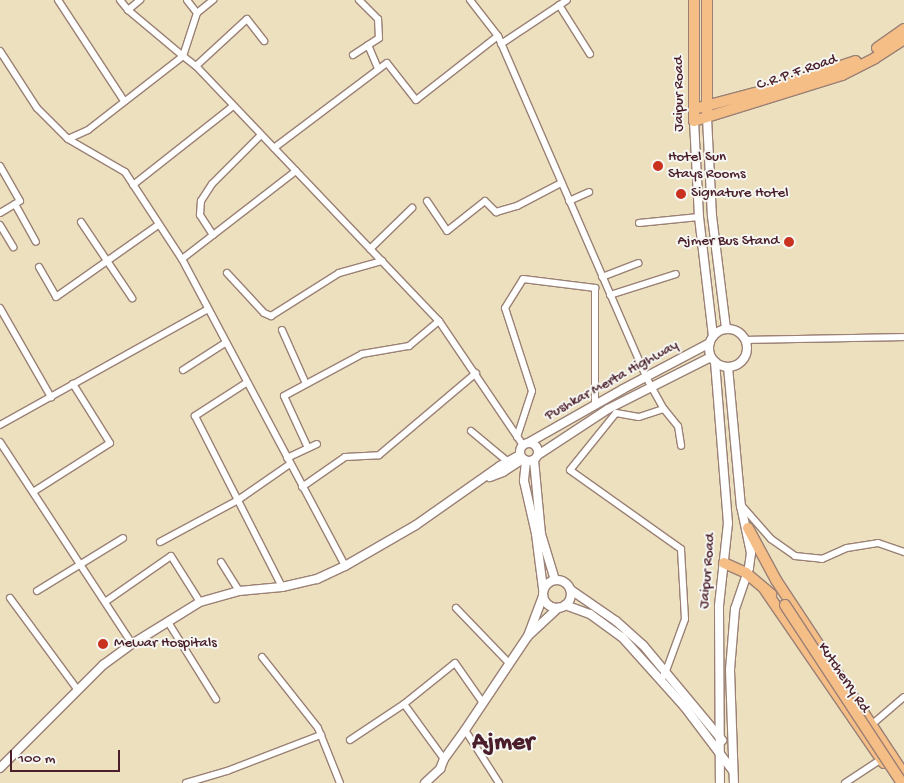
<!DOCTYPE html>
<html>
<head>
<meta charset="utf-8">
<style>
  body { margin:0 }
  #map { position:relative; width:904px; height:783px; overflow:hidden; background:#ece0bf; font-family:"Gochi Hand",sans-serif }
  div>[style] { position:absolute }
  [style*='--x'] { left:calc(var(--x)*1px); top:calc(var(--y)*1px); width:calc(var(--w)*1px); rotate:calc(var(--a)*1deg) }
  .roads { filter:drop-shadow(1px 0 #9b8075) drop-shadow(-1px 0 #9b8075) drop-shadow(0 1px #9b8075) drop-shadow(0 -1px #9b8075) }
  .minor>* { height:6px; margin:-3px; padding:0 3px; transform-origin:3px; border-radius:3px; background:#fff }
  .tertiary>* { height:8px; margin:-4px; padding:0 4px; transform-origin:4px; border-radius:4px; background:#fff }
  .tertiary>.ring { margin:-4px; padding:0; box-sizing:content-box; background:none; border:8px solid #fff; border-radius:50% }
  .primary>* { height:10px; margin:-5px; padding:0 5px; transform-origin:5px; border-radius:5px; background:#f6be87 }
  .trunk>* { height:10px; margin:-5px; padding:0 5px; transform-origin:5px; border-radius:5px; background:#f6be87 }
  .bridges { filter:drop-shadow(1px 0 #9b8075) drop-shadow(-1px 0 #9b8075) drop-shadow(0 1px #9b8075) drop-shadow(0 -1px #9b8075) }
  .trunk-bridge>* { height:10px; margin:-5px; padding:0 5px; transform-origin:5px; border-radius:5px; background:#f6be87 }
  .dots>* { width:14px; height:14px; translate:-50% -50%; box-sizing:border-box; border:2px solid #f6f6f2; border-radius:50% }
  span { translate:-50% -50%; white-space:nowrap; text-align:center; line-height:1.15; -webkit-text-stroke:4px #f6f6f2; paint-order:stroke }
  .street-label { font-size:15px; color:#4a1f2b }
  .poi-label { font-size:15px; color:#4a1f2b }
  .left { translate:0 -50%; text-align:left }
  .right { translate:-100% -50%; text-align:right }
  .town-label { font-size:25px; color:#4a1f2b; font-weight:700 }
  .scale { position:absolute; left:10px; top:750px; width:110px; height:22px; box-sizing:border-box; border:2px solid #4a1f2b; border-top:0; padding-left:6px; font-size:15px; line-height:18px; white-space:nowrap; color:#4a1f2b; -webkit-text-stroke:4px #f6f6f2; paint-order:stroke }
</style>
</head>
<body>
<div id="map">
  <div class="roads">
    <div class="minor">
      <i style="--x:58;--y:0;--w:121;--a:56.8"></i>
      <i style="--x:120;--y:0;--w:13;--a:51"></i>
      <i style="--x:128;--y:10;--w:72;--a:39.9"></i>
      <i style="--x:183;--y:56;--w:45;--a:-72"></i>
      <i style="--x:197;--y:13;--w:16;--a:-128"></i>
      <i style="--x:470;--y:0;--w:46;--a:52.1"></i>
      <i style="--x:498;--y:36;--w:372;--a:66.5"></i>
      <i style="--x:646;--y:377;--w:37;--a:61"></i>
      <i style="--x:559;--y:5;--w:58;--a:57.7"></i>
      <i style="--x:128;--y:10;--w:16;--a:-40"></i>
      <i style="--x:197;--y:13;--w:21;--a:-39"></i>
      <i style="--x:501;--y:44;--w:79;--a:-33.7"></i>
      <i style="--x:368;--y:45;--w:26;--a:67"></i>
      <i style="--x:0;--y:51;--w:68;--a:57"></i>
      <i style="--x:37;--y:108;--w:44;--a:45"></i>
      <i style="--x:68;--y:139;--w:22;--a:-24"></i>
      <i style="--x:88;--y:130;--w:120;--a:-37.9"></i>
      <i style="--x:183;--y:56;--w:16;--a:38"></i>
      <i style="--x:196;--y:66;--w:352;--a:46.4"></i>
      <i style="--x:439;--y:321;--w:150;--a:55.9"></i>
      <i style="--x:353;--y:55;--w:31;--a:-33"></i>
      <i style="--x:379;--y:38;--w:19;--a:-93"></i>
      <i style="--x:378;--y:19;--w:27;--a:-135"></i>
      <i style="--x:196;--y:66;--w:69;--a:-42.7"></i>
      <i style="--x:247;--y:19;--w:28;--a:52"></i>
      <i style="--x:68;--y:139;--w:66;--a:30.1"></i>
      <i style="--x:125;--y:172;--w:104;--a:56.8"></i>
      <i style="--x:182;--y:259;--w:348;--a:62"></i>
      <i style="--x:274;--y:148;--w:141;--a:-37"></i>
      <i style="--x:387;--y:63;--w:47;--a:51.9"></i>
      <i style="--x:416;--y:100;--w:104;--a:-38"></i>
      <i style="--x:0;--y:166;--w:40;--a:60.3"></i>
      <i style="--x:20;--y:201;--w:23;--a:149"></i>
      <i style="--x:133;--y:185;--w:127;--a:-38.3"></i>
      <i style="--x:427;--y:201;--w:36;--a:56"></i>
      <i style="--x:447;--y:231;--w:48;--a:-38.3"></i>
      <i style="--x:485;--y:201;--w:16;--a:45"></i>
      <i style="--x:496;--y:212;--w:22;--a:-16"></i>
      <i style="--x:517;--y:206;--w:50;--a:-27.6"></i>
      <i style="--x:569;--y:201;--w:22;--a:-24"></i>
      <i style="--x:15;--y:204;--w:43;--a:61.1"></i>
      <i style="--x:81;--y:222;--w:92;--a:56.1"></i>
      <i style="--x:639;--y:223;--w:60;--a:-5.7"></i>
      <i style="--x:0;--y:225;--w:26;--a:59"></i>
      <i style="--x:213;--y:235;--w:24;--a:-123"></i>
      <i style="--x:200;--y:215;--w:14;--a:-86"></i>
      <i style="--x:201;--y:201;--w:20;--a:-57"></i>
      <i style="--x:212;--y:184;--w:69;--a:-45"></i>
      <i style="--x:370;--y:249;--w:59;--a:-44.3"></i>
      <i style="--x:182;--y:259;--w:144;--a:-37.7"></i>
      <i style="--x:39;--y:267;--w:34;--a:60"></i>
      <i style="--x:56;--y:297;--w:125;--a:-35.2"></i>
      <i style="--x:227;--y:273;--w:54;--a:47.2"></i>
      <i style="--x:264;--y:313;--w:8;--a:23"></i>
      <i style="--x:271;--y:316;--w:80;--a:-32.3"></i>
      <i style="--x:339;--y:273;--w:45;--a:-15.6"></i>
      <i style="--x:602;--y:277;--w:39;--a:-21"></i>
      <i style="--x:610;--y:295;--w:69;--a:-17.7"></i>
      <i style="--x:0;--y:308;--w:103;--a:60.2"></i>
      <i style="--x:282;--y:330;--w:59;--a:66"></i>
      <i style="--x:745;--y:340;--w:159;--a:-1.1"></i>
      <i style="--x:183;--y:370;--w:50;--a:-32.7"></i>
      <i style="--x:246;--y:383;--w:61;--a:147.1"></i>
      <i style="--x:195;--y:416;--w:192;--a:63"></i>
      <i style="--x:0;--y:425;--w:237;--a:-29.1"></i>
      <i style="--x:471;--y:431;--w:47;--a:39.8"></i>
      <i style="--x:517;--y:437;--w:48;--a:-71.9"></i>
      <i style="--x:532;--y:391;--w:87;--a:-108"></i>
      <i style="--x:505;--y:308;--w:34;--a:-58"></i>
      <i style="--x:523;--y:279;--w:73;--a:7.1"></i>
      <i style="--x:595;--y:288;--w:117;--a:90"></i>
      <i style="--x:0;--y:442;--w:241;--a:56.8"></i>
      <i style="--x:308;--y:448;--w:57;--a:-114.8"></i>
      <i style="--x:284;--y:396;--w:89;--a:-28.3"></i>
      <i style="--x:362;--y:354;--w:48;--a:-9.7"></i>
      <i style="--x:409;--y:346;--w:39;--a:-40"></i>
      <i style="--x:287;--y:458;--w:33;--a:-25"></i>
      <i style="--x:302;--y:487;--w:52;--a:-34.9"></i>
      <i style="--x:345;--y:457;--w:34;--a:-3"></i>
      <i style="--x:379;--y:455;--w:127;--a:-40.2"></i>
      <i style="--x:33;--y:492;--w:91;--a:-32.5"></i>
      <i style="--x:110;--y:443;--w:70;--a:-122.1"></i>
      <i style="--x:742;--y:506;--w:44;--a:48.7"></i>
      <i style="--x:771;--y:539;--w:29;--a:35"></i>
      <i style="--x:795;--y:556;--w:27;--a:6"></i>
      <i style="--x:822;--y:559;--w:27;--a:-24"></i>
      <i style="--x:847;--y:548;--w:31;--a:-9"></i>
      <i style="--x:878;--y:543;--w:28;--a:19"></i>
      <i style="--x:160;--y:542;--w:89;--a:-28.3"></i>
      <i style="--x:238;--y:500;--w:63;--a:-34.7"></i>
      <i style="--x:221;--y:562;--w:34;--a:58"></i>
      <i style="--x:37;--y:591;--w:101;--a:-31.6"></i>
      <i style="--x:10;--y:598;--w:113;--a:53.6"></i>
      <i style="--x:105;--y:602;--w:80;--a:-34.9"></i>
      <i style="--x:171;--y:556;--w:54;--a:57.8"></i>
      <i style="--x:456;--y:608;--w:76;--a:46.1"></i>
      <i style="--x:168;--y:622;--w:91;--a:58.1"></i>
      <i style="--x:262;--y:657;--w:90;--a:51.7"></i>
      <i style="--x:318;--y:728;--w:59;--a:68.2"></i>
      <i style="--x:661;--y:680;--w:10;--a:-61"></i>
      <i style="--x:666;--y:671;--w:55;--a:-69.9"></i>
      <i style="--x:685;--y:619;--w:70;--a:-93.3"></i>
      <i style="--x:681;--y:549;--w:136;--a:-144.6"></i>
      <i style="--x:570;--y:470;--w:73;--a:-51.1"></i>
      <i style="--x:616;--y:413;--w:23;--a:10"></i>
      <i style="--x:639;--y:417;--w:26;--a:-18"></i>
      <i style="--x:664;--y:409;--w:22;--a:51"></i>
      <i style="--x:678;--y:426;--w:20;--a:81"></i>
      <i style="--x:869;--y:727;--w:46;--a:-40.6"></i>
      <i style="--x:465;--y:730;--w:63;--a:57.3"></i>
      <i style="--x:350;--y:740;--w:65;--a:-33.7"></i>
      <i style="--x:444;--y:759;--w:68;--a:-126"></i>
      <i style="--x:404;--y:704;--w:65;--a:-38.8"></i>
      <i style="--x:455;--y:663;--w:49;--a:55"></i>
      <i style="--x:186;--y:783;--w:43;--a:-16.3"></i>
      <i style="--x:227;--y:771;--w:101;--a:-21"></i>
      <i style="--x:845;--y:783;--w:45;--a:-33.3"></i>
    </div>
    <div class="tertiary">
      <i style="--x:707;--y:118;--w:98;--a:87.1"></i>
      <i style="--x:712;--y:216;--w:114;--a:82.9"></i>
      <i style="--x:694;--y:121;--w:96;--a:87"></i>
      <i style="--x:699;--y:217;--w:120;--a:83.3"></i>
      <i class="ring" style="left:709px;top:329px;width:30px;height:30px"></i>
      <i style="--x:715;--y:362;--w:162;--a:85.4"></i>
      <i style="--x:728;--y:523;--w:83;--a:96.2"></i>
      <i style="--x:719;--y:606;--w:177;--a:89.7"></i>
      <i style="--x:728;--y:367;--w:140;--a:84.7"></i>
      <i style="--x:741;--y:506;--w:48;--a:78"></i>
      <i style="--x:751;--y:553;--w:15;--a:98"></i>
      <i style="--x:749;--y:568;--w:43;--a:108.9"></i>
      <i style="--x:735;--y:609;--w:61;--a:94.7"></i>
      <i style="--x:730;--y:670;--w:113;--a:88"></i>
      <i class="ring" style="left:520px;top:443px;width:10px;height:10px"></i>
      <i style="--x:528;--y:443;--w:109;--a:-29.6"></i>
      <i style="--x:623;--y:389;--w:98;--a:-27.9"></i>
      <i style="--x:538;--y:455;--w:84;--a:-33.3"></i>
      <i style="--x:608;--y:409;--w:115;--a:-26.8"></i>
      <i style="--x:534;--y:460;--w:74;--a:84.6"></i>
      <i style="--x:541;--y:534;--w:48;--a:73.1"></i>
      <i style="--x:526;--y:461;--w:20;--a:96"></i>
      <i style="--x:524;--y:481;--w:54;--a:77.2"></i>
      <i style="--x:536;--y:534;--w:55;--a:82.7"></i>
      <i style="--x:490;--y:477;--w:14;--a:-21"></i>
      <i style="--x:503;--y:472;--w:24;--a:-33"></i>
      <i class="ring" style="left:543px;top:580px;width:20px;height:20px"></i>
      <i style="--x:571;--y:590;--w:55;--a:34.6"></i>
      <i style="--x:616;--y:621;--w:36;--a:42"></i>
      <i style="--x:643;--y:645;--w:124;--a:50.3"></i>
      <i style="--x:565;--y:605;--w:27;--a:20"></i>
      <i style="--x:590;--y:614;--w:39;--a:36"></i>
      <i style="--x:622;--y:637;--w:93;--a:48.1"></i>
      <i style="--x:684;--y:706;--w:81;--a:53"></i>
      <i style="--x:529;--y:635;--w:40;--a:-43"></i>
      <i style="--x:0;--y:768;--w:146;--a:-45"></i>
      <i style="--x:103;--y:665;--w:36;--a:-36"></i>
      <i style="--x:132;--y:644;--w:80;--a:-31.7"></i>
      <i style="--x:200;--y:602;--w:41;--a:-15.8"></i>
      <i style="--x:239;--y:591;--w:43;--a:-5.3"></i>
      <i style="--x:282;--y:587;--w:36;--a:-13"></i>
      <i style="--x:317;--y:579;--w:31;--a:-25"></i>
      <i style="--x:345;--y:566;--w:82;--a:-30"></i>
      <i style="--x:416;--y:525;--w:103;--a:-35.1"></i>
      <i style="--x:500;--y:466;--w:23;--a:-29"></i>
      <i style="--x:425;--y:783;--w:21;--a:-43"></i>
      <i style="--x:440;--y:769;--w:11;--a:-68"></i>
      <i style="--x:444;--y:759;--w:36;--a:-54"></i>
      <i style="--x:465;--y:730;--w:113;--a:-56.2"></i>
      <i style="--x:528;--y:636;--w:43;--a:-69.4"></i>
    </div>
    <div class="primary">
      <i style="--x:694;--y:0;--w:121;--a:90"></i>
      <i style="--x:694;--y:121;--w:155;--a:-17.3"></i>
      <i style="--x:842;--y:75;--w:37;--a:-27"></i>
      <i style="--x:875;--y:58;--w:35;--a:-33"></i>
      <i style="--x:707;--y:0;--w:112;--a:90"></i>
      <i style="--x:877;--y:48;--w:33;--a:-35"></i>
      <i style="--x:694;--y:109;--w:87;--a:-14.7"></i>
      <i style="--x:778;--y:87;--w:82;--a:-18.4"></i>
    </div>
    <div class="trunk">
      <i style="--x:748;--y:528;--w:59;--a:61.7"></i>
      <i style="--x:776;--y:580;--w:232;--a:56.6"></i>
      <i style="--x:724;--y:563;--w:24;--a:24"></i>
      <i style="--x:746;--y:573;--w:33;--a:40"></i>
      <i style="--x:765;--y:590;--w:210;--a:55.5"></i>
    </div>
  </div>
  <div class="bridges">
    <div class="trunk-bridge">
      <i style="--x:785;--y:605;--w:213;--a:56.7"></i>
    </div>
  </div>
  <div class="dots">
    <i style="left:658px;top:166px;background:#c8321e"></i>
    <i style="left:681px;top:194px;background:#c8321e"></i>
    <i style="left:789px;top:242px;background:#c8321e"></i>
    <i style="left:103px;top:644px;background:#c8321e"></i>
  </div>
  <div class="street-label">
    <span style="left:797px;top:73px;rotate:-19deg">C.R.P.F.Road</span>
    <span style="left:680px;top:94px;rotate:-90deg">Jaipur Road</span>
    <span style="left:612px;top:381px;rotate:-29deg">Pushkar Merta Highway</span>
    <span style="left:708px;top:571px;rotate:-85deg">Jaipur Road</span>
    <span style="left:843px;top:678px;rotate:56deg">Kutcherry Rd</span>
  </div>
  <div class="poi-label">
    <span class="left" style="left:668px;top:166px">Hotel Sun<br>Stays Rooms</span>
    <span class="left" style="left:691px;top:194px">Signature Hotel</span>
    <span class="right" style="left:779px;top:242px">Ajmer Bus Stand</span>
    <span class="left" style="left:114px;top:644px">Mewar Hospitals</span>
  </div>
  <div class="town-label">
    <span style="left:503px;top:744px">Ajmer</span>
  </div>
  <div class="scale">100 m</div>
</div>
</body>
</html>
